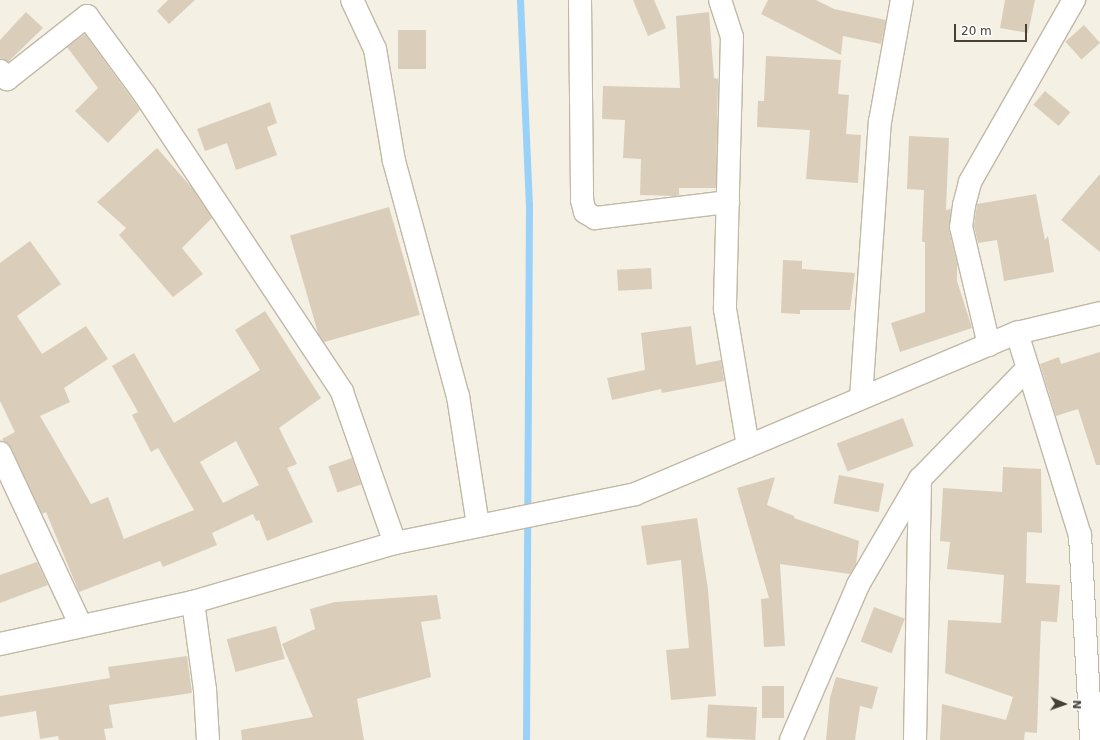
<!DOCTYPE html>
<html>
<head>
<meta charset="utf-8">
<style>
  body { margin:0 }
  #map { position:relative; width:1100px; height:740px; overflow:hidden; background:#f4f0e4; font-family:"DejaVu Sans",sans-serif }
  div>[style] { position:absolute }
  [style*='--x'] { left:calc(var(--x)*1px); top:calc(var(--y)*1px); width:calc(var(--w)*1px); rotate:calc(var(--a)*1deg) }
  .stream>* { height:7px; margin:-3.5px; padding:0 3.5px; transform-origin:3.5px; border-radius:3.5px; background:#99d1f9 }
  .building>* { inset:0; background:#dacebb; transform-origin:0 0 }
  .roads { filter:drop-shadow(1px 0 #c1b8a6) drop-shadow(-1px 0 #c1b8a6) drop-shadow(0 1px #c1b8a6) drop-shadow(0 -1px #c1b8a6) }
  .minor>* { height:22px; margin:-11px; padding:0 11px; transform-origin:11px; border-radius:11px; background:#fff }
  span { translate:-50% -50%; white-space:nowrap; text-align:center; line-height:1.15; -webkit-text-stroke:3.5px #fff; paint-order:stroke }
  .north { position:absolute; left:1044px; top:684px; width:40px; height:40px; -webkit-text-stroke:3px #fff; paint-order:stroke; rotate:92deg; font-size:11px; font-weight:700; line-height:16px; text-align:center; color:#474033 }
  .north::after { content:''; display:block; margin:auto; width:14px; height:18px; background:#474033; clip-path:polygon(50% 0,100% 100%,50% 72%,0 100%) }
  .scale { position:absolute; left:954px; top:24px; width:73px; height:18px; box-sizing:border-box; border:2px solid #474033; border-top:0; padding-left:5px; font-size:12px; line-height:14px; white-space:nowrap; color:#474033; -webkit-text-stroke:3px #fff; paint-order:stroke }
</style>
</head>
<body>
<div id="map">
  <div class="stream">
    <i style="--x:520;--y:0;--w:204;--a:87.5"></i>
    <i style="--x:529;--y:204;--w:536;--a:90.32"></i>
  </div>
  <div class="building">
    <i style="clip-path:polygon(168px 0,195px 0,169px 24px,157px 11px)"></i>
    <i style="clip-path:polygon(633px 0,654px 0,666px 28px,648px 36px)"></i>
    <i style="clip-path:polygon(768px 0,816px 0,834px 9px,886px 20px,881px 44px,843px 36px,841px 55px,761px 14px)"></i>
    <i style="clip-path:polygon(1005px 0,1035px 0,1028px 33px,1000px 28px)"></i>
    <i style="clip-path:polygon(26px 12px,43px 28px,8px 62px,0 59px,0 40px)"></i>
    <i style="clip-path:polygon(709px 12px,714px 78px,718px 79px,716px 188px,679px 188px,679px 195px,676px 196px,640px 195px,641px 159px,623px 158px,625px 120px,602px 119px,603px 86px,680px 88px,676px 16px)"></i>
    <i style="left:1084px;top:25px;width:24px;height:25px;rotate:48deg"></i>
    <i style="left:398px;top:30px;width:28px;height:39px"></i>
    <i style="clip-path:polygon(85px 34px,140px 110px,108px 143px,75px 111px,98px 88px,67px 47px)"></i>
    <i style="clip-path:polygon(766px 56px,841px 60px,838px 94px,849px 95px,846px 134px,861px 135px,858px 183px,806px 179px,810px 130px,757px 127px,758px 101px,764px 101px)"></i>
    <i style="left:1045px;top:91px;width:33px;height:18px;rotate:40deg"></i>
    <i style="clip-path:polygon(270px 102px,277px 123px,267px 127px,277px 155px,236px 170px,227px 143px,205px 151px,197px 129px)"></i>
    <i style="clip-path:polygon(909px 136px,949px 138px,946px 210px,951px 209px,949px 230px,957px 264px,957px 281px,972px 328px,900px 352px,891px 323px,925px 312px,925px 242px,922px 242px,924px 190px,907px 189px)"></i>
    <i style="clip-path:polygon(157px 148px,192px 188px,212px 218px,182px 248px,203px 274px,173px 297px,119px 235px,126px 228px,97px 202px)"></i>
    <i style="clip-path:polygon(1100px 174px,1100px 252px,1061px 220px)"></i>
    <i style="clip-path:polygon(1036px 194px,1045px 240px,1048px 236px,1054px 272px,1004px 281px,997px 240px,978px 243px,974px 226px,977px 204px)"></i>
    <i style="left:389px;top:207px;width:112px;height:103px;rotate:74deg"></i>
    <i style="clip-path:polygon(evenodd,30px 241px,61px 284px,17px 316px,42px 354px,86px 326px,108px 359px,64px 388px,70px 402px,40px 416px,91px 504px,108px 497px,124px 539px,194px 510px,158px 448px,151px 452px,132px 415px,138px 412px,112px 366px,134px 353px,174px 423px,260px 370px,235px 330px,265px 311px,321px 398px,279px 428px,297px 464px,287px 468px,313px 522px,267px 541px,259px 520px,256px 521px,253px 514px,212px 533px,217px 545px,163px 567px,160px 561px,79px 592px,46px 512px,42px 514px,11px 448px,2px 439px,15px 432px,0 401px,0 263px,30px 241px,236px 441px,259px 485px,223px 503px,200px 462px,236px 441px)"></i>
    <i style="clip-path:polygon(783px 260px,802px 261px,802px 269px,855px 273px,850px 310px,800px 310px,800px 314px,781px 313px)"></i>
    <i style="left:651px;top:268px;width:21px;height:34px;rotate:87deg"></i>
    <i style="clip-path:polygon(691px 326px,696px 365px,721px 360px,724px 381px,662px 393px,661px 389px,612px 400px,607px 378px,645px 370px,641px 333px)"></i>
    <i style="clip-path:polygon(1100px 352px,1100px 465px,1096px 465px,1078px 409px,1056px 416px,1040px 364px,1059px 357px,1061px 364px)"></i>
    <i style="left:903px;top:418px;width:30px;height:71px;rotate:69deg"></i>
    <i style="left:352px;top:458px;width:28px;height:25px;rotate:71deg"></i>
    <i style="clip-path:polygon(1003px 467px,1041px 469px,1042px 533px,1027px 532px,1026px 583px,1060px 585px,1057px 622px,1041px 621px,1037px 733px,1025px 732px,1024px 740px,940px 740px,942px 704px,1006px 720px,1013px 697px,945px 673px,948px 620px,1001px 623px,1004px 575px,947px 569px,950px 542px,940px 541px,943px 488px,1002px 492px)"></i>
    <i style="left:839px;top:475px;width:46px;height:29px;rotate:11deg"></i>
    <i style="clip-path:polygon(775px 477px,767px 505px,794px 516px,794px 518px,859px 541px,856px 564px,850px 574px,780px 564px,785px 646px,764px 647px,761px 599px,769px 598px,737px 488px)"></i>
    <i style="clip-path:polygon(697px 518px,708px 589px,716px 696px,671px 700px,666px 650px,689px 648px,681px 560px,647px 565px,641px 526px)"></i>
    <i style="clip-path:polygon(37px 562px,48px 585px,0 603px,0 575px)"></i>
    <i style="clip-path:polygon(437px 595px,441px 619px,421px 622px,431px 677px,357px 699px,364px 740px,242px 740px,241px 730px,313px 717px,282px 644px,315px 629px,310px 609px,335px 602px)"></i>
    <i style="left:874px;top:607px;width:33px;height:37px;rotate:21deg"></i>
    <i style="left:276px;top:626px;width:34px;height:51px;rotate:75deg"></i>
    <i style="clip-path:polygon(187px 656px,192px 693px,109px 705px,113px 728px,104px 729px,106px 740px,59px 740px,58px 736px,40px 739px,36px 711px,0 717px,0 696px,110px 678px,108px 667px)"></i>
    <i style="clip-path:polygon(836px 677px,878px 687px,872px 709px,860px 706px,855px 740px,826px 740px,830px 698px)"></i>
    <i style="left:762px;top:686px;width:22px;height:32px"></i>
    <i style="left:757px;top:707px;width:33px;height:49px;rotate:93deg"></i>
  </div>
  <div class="roads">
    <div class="minor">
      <i style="--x:352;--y:0;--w:54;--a:64.9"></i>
      <i style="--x:375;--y:49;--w:114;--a:80.4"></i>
      <i style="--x:394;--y:161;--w:244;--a:74.8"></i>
      <i style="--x:458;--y:396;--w:131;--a:81.2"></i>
      <i style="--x:580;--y:0;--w:200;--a:89.4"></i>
      <i style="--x:582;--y:200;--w:12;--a:76"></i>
      <i style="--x:585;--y:212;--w:12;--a:31"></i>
      <i style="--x:595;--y:218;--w:134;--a:-6.9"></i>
      <i style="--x:720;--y:0;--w:39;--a:72"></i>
      <i style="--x:732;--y:37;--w:272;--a:91.5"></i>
      <i style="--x:725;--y:309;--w:139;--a:80.5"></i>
      <i style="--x:0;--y:71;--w:11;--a:49"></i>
      <i style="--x:7;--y:79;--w:102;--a:-38.2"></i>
      <i style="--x:87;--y:16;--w:98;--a:53.7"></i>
      <i style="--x:145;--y:95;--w:356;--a:56.4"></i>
      <i style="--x:342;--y:392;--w:160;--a:70.7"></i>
      <i style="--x:1017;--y:333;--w:212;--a:72.7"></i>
      <i style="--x:1080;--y:535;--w:205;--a:86.9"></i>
      <i style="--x:989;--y:345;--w:121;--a:-103.3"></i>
      <i style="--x:961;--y:227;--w:22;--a:-82"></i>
      <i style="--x:964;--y:205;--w:24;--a:-75"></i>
      <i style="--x:970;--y:182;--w:210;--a:-60.3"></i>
      <i style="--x:861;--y:398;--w:277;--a:-86.1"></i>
      <i style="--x:880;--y:122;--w:124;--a:-79.8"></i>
      <i style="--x:0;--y:453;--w:191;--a:64.9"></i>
      <i style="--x:193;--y:602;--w:89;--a:82.2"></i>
      <i style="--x:205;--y:690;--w:50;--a:86.6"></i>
      <i style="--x:0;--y:644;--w:198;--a:-12.3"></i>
      <i style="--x:193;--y:602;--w:210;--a:-16.3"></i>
      <i style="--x:395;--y:543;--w:245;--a:-11.5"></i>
      <i style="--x:635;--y:494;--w:415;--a:-22.9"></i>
      <i style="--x:1017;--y:333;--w:85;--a:-13.5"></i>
      <i style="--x:791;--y:740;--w:169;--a:-66.6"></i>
      <i style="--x:858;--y:585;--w:123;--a:-59.7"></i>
      <i style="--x:920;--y:479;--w:153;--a:-45.8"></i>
      <i style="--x:915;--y:740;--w:259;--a:-88.9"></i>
    </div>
  </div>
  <div class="north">N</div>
  <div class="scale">20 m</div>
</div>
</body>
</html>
